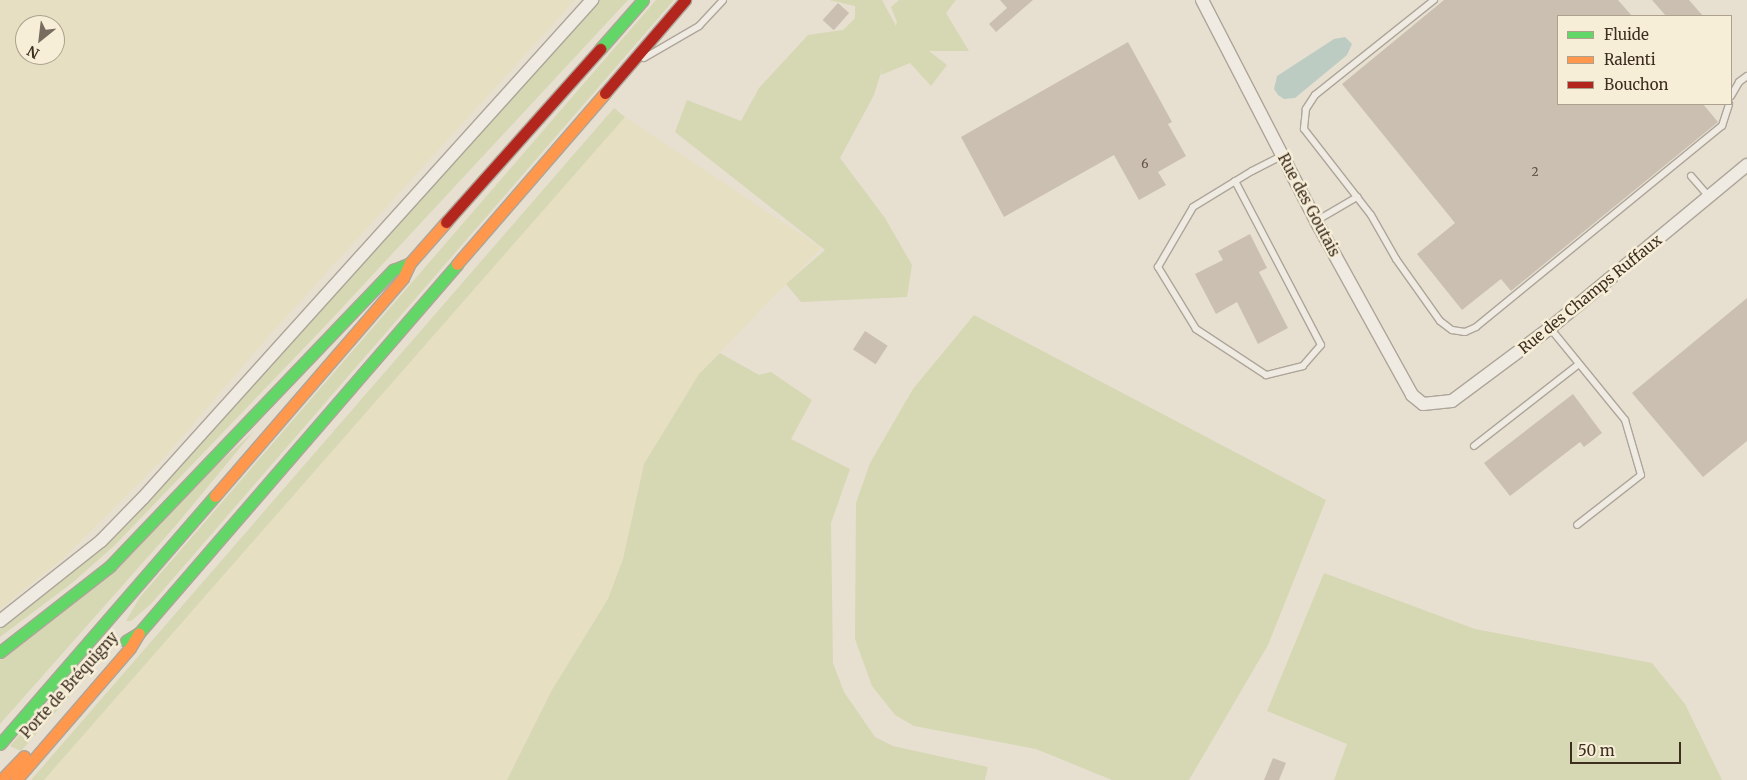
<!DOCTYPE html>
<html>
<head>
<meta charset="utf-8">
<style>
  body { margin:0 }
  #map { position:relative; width:1747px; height:780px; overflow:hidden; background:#e7e0d1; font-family:Merriweather,serif }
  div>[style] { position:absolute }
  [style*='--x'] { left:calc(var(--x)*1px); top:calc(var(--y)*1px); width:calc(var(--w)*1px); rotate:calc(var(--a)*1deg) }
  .farmland>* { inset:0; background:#e6dfc2 }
  .green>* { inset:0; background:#d6d7b3 }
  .water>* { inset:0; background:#bcccc2 }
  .building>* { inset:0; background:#cbbfb2; transform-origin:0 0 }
  .roads { filter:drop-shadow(1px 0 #ada599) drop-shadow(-1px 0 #ada599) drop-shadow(0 1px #ada599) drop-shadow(0 -1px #ada599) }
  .lane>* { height:6px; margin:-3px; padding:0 3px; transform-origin:3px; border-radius:3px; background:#efebe3 }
  .street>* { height:12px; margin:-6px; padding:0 6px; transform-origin:6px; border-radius:6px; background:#efebe3 }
  .fast>* { height:11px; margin:-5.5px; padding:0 5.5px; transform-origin:5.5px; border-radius:5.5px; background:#63d668 }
  .slow>* { height:11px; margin:-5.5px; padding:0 5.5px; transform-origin:5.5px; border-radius:5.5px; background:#ff974d }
  .jam>* { height:11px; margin:-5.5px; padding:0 5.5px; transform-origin:5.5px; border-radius:5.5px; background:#b3261e }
  span { translate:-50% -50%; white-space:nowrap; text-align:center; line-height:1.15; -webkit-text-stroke:5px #f7eed8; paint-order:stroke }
  .number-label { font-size:12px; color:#605244 }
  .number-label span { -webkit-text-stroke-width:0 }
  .street-label { font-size:15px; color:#3d2e20 }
  .legend { position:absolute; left:1557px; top:15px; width:175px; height:90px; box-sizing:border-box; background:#f7eed8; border:1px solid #ada18e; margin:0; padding:6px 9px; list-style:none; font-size:15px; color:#3d2e20 }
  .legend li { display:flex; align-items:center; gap:10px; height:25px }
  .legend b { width:25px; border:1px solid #ada18e }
  .north { position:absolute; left:15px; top:15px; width:50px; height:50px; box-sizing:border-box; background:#f7eed8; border:1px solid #ada18e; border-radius:50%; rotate:209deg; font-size:14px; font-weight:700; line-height:20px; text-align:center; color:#3d2e20 }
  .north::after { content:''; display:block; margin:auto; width:18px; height:22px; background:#786c5e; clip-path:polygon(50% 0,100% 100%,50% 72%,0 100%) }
  .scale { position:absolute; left:1570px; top:742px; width:111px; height:22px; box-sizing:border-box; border:2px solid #3d2e20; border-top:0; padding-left:6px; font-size:15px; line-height:18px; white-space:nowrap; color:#3d2e20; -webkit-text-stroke:4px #f7eed8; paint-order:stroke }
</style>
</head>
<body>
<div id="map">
  <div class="farmland">
    <i style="clip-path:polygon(evenodd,0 0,575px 0,267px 338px,166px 456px,66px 556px,0 609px,0 0,25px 25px,55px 25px,55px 55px,25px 55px,25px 25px)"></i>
    <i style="clip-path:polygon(625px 117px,821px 248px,699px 374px,644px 464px,623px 559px,608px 599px,552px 690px,507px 780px,44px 780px)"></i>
  </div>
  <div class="green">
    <i style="clip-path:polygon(600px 0,628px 0,327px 324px,114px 546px,72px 583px,0 637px,0 627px,82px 563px,230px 409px)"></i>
    <i style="clip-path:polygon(656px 0,674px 0,151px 604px,131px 621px,126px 621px,140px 597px)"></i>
    <i style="clip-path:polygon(829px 0,882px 0,896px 26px,897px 22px,891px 7px,899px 0,956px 0,946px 13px,969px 51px,929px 51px,947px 65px,931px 86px,910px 63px,881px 75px,883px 66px,874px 95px,840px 158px,885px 218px,912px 265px,907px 297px,801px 302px,786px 284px,825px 250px,675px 132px,687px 100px,741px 121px,759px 88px,808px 35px,843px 30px,855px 18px,855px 6px)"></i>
    <i style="clip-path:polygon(614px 108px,625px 117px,44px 780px,31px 780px)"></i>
    <i style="clip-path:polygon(974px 315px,1326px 500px,1268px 645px,1189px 780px,1112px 780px,1036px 749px,914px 726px,895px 715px,872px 686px,855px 639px,856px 503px,870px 463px,913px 389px)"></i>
    <i style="clip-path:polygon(720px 353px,759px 375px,771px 372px,812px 400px,791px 439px,850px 469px,831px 523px,833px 663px,844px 692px,875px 737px,893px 746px,988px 767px,985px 780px,507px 780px,552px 690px,608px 599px,623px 559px,644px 464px,699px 374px)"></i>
    <i style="clip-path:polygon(253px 432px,177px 524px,0 724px,0 660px)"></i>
    <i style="clip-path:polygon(1324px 573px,1475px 629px,1652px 663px,1685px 704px,1722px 780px,1334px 780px,1347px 744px,1267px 711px)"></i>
    <i style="clip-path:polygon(105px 643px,110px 647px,96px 666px,21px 751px,10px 746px,88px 657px)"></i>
  </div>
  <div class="water">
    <i style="clip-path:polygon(1345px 37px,1352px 44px,1347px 55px,1295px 98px,1284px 99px,1278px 95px,1274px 89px,1277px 76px,1334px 39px)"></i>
  </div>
  <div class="building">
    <i style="clip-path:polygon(1000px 0,1033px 0,996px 32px,989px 24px,1007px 8px)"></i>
    <i style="clip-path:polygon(1444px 0,1618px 0,1632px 16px,1558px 16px,1558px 104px,1703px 104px,1718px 122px,1511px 291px,1501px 279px,1462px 310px,1417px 254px,1455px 223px,1342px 84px)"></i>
    <i style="clip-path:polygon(1652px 0,1689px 0,1703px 16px,1666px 16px)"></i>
    <i style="left:838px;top:3px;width:15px;height:23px;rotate:42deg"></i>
    <i style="clip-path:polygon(1128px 42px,1172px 122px,1168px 124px,1186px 156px,1158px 172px,1166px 185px,1139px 200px,1114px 155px,1004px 217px,961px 137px)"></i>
    <i style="clip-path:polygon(1250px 234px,1267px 268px,1259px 272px,1288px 328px,1258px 344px,1237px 302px,1216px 314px,1195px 274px,1223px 260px,1218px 251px)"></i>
    <i style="clip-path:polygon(1747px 298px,1747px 441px,1703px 477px,1632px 393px)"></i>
    <i style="left:865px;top:331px;width:27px;height:22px;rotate:33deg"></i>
    <i style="clip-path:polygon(1573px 394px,1602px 433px,1584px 447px,1580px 442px,1510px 496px,1484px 463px)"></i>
    <i style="clip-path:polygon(1273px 758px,1286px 763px,1279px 780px,1264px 780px)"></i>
  </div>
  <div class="roads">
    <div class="lane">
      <i style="--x:1434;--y:0;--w:152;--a:141.4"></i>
      <i style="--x:1315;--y:95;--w:17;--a:123"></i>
      <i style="--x:1306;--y:109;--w:20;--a:96"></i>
      <i style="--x:1304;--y:129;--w:109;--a:52.1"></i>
      <i style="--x:1371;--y:215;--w:51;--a:60.4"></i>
      <i style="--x:1396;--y:259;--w:76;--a:54.6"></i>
      <i style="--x:1440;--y:321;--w:15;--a:37"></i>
      <i style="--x:1452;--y:330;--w:13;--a:9"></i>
      <i style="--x:1465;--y:332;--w:12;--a:-24"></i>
      <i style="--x:1476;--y:327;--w:318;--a:-39.3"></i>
      <i style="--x:1722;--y:126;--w:23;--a:-72"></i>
      <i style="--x:644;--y:58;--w:64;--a:-30.2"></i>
      <i style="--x:699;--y:26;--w:35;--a:-47"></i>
      <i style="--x:1731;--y:96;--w:16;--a:-60"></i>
      <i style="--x:1739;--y:82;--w:10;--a:-37"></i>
      <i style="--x:1691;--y:176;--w:28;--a:49"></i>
      <i style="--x:1235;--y:181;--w:185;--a:62.3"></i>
      <i style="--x:1321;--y:345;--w:28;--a:131"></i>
      <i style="--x:1303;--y:366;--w:38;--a:166"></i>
      <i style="--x:1266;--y:375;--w:84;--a:-146.7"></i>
      <i style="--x:1196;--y:329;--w:73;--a:-121.5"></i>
      <i style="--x:1158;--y:267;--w:69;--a:-59.7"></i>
      <i style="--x:1193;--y:207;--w:69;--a:-31.4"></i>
      <i style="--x:1252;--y:171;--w:35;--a:-27"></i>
      <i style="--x:1316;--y:221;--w:48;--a:-30.3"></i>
      <i style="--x:1550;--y:328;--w:119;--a:50.8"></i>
      <i style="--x:1625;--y:420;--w:57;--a:73.8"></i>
      <i style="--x:1641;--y:475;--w:81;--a:142"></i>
      <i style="--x:1474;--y:446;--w:133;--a:-38"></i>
    </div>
    <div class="street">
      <i style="--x:1202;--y:0;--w:249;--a:62.7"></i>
      <i style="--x:1316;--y:221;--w:199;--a:61.1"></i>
      <i style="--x:1412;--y:395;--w:14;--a:39"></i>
      <i style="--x:1423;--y:404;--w:29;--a:-6"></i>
      <i style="--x:1452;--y:401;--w:122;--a:-36.7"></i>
      <i style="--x:1550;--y:328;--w:256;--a:-39.6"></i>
      <i style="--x:0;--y:621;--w:129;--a:-38.4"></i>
      <i style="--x:101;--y:541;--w:60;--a:-45.7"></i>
      <i style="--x:143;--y:498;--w:671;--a:-47.96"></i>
    </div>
    <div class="fast">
      <i style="--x:600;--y:49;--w:65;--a:-48.7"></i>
      <i style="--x:126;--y:641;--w:15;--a:-32"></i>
      <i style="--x:139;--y:633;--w:487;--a:-49.2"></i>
      <i style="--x:0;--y:652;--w:140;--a:-38"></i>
      <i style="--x:110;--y:566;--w:410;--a:-46.3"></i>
      <i style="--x:393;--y:270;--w:18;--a:-22"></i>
      <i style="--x:0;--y:744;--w:328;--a:-49.1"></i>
    </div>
    <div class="slow">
      <i style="--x:457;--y:264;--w:226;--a:-49.1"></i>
      <i style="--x:215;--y:496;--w:288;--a:-49.2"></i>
      <i style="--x:403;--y:278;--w:17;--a:-65"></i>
      <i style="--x:410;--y:263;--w:55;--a:-48.7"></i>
      <i style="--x:1;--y:780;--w:33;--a:-46"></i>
      <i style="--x:16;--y:780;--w:174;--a:-49.2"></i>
      <i style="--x:130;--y:648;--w:17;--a:-59"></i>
    </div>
    <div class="jam">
      <i style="--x:605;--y:93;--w:123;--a:-49.3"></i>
      <i style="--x:446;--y:222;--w:232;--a:-48.3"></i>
    </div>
  </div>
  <div class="number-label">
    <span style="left:1145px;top:164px">6</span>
    <span style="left:1535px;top:172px">2</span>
  </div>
  <div class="street-label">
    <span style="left:1309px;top:205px;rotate:62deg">Rue des Goutais</span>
    <span style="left:1590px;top:294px;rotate:-39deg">Rue des Champs Ruffaux</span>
    <span style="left:69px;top:685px;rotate:-48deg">Porte de Bréquigny</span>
  </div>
  <ul class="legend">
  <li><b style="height:6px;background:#63d668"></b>Fluide</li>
  <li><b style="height:6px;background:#ff974d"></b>Ralenti</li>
  <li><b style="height:6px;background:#b3261e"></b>Bouchon</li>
  </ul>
  <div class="north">N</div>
  <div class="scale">50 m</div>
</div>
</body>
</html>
